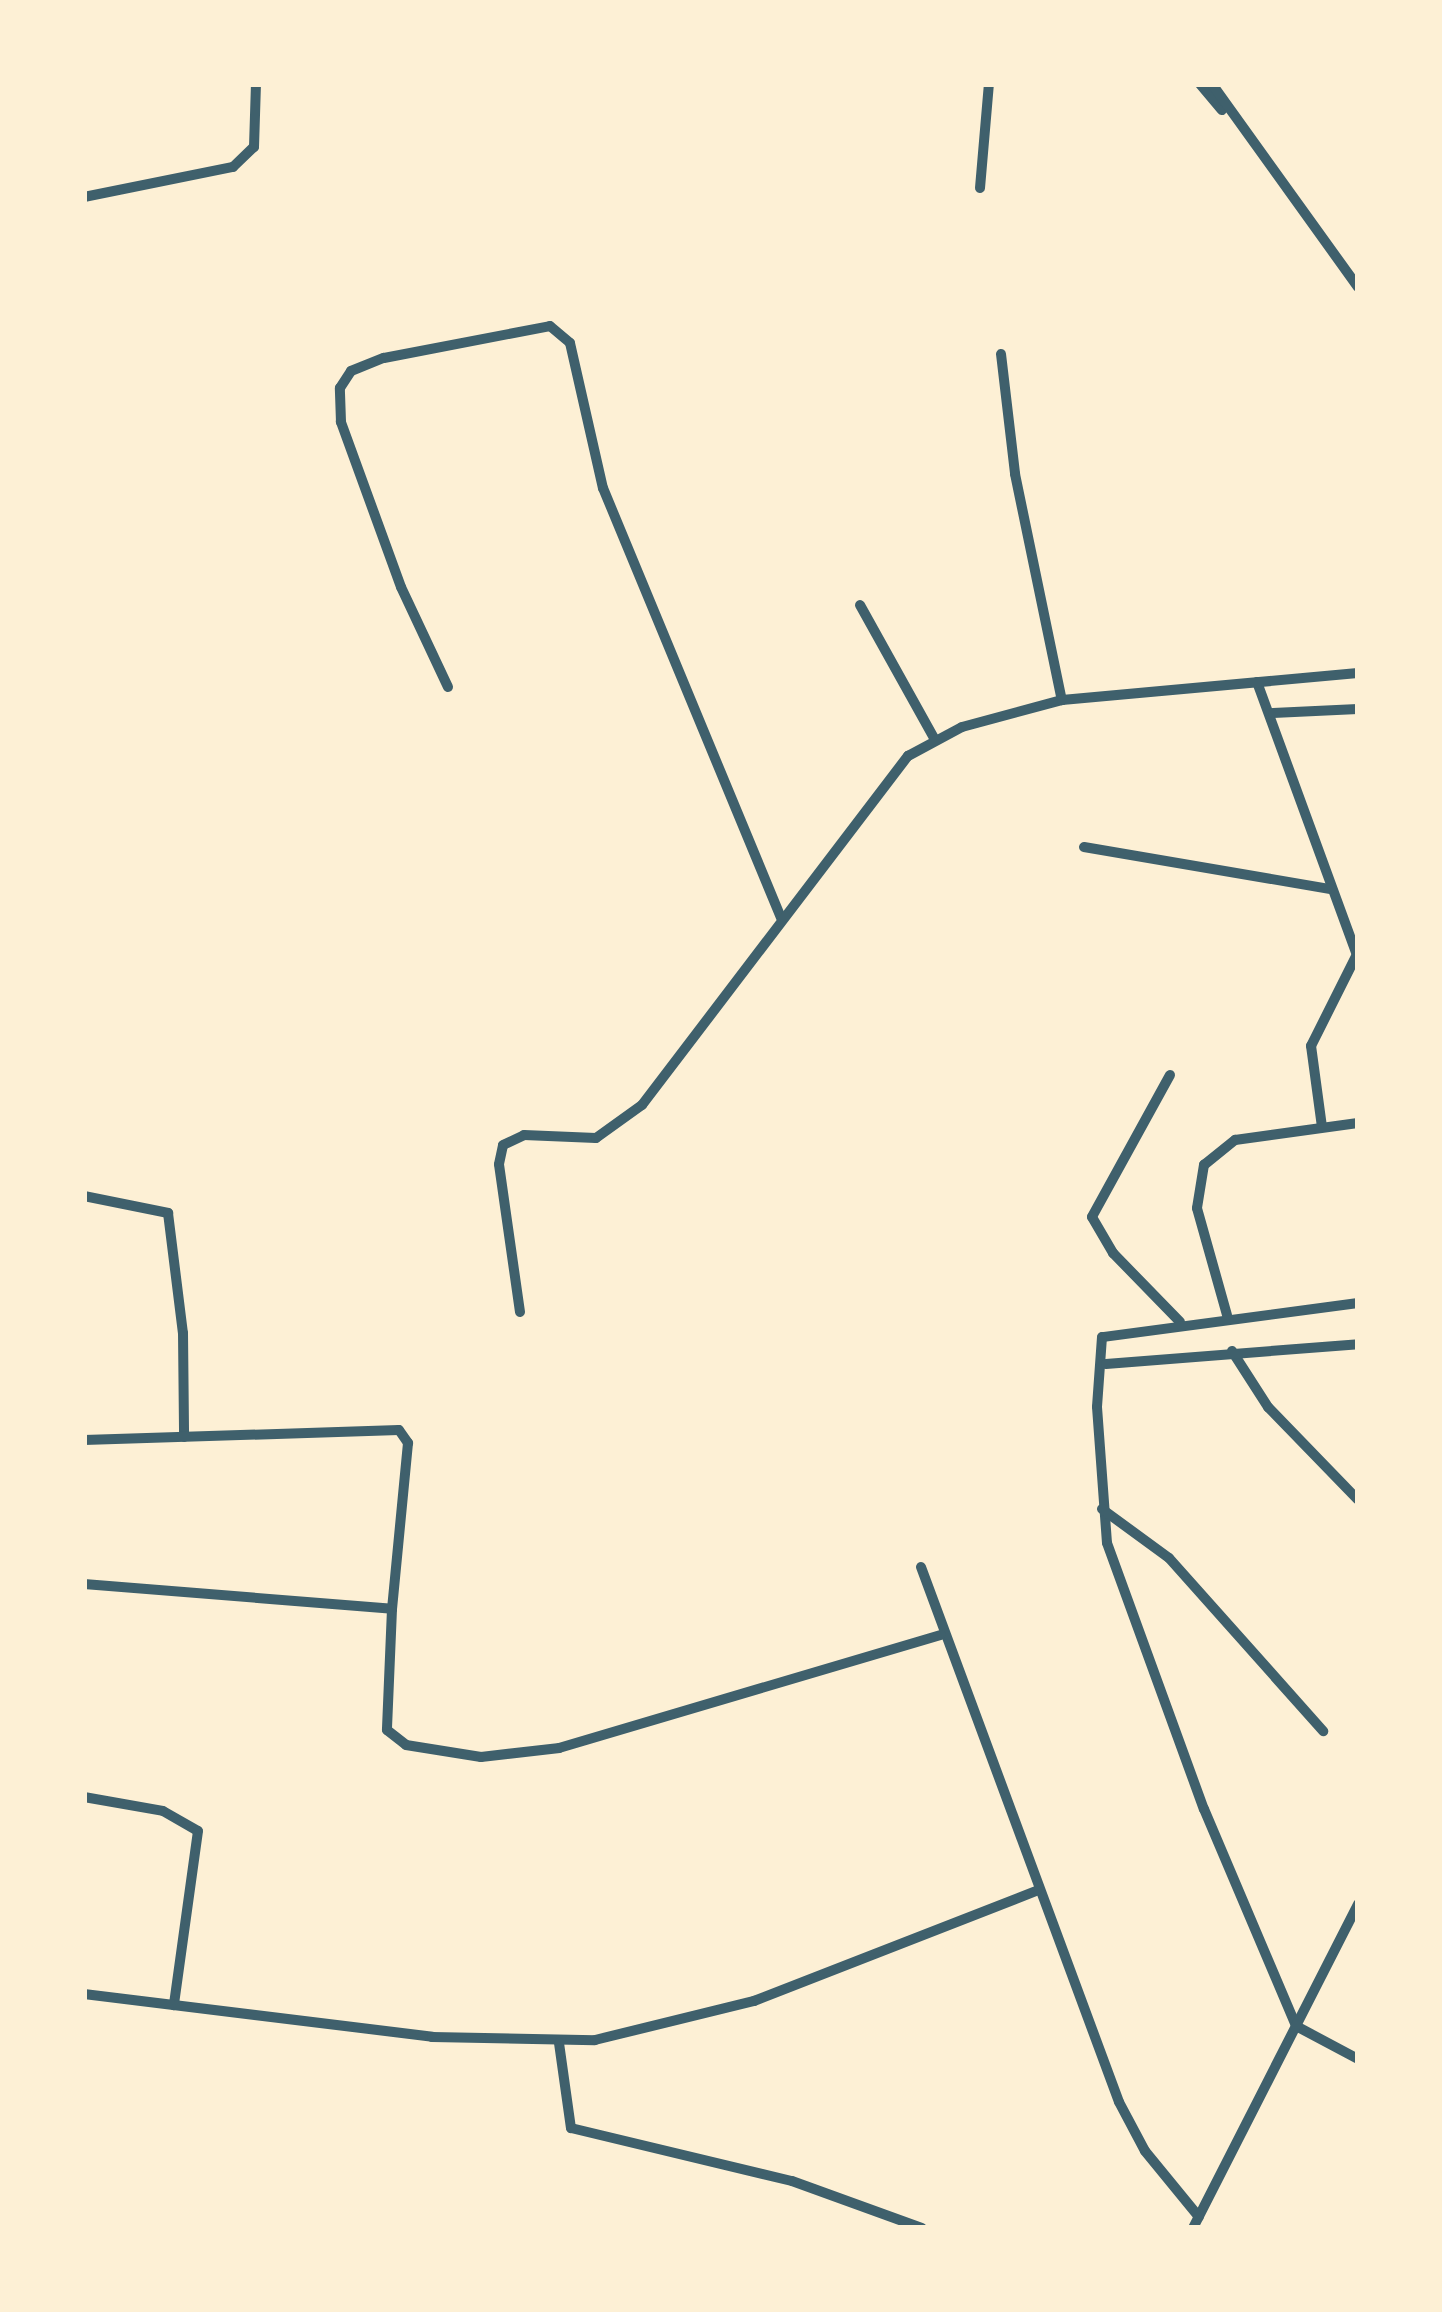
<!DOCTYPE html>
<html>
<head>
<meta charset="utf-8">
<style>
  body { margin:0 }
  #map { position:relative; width:1442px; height:2312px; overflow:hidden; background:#fdf0d5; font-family:"Alegreya Sans",sans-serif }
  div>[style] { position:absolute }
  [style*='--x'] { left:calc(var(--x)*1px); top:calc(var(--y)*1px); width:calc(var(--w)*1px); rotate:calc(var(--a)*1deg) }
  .minor>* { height:10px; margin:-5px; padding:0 5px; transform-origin:5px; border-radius:5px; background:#3f606c }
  span { translate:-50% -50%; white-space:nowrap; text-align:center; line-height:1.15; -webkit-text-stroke:12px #fdf0d5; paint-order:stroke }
  .frame { position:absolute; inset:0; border:87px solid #fdf0d5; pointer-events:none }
</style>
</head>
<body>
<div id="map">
  <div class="minor">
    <i style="--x:1200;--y:84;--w:34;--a:50"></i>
    <i style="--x:1212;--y:84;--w:250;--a:54.3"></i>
    <i style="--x:980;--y:188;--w:104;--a:-85.1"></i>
    <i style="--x:84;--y:197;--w:152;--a:-11.4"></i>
    <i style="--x:233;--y:167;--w:29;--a:-44"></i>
    <i style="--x:254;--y:147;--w:63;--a:-88.2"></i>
    <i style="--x:1001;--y:354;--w:121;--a:83.3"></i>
    <i style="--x:1015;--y:474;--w:231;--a:78.3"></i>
    <i style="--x:860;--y:605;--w:152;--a:60.9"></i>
    <i style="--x:1257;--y:682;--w:294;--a:69.9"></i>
    <i style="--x:448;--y:687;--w:110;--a:-115.2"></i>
    <i style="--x:401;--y:587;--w:176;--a:-110"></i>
    <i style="--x:341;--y:422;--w:34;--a:-92"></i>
    <i style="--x:340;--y:388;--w:20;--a:-57"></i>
    <i style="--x:351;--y:371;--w:35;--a:-22"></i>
    <i style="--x:384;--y:358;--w:169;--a:-10.9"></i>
    <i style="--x:550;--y:326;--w:26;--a:40"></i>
    <i style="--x:570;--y:343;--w:149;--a:77.2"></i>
    <i style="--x:603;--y:488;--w:465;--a:67.5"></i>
    <i style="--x:1273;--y:713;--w:85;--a:-2.7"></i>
    <i style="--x:1084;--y:847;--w:250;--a:9.7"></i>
    <i style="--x:1170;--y:1075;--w:162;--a:118.8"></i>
    <i style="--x:1092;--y:1217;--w:42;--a:59.7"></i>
    <i style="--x:1113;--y:1253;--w:96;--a:45.8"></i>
    <i style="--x:1322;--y:1127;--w:82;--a:-97.7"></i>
    <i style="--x:1311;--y:1046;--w:101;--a:-63.4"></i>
    <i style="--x:84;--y:1196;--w:86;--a:11.4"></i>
    <i style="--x:168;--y:1213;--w:121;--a:82.9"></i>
    <i style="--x:183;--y:1333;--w:104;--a:89.4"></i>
    <i style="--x:1358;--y:1303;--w:258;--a:172.4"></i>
    <i style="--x:1102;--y:1337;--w:70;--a:94.1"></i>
    <i style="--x:1097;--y:1407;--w:136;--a:85.8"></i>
    <i style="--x:1107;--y:1543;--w:283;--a:70"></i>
    <i style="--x:1204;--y:1809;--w:236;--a:67"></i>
    <i style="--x:1296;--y:2026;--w:70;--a:28"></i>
    <i style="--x:520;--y:1312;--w:149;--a:-98.1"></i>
    <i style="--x:499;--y:1164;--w:19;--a:-78"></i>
    <i style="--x:503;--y:1145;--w:23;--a:-25"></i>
    <i style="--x:524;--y:1135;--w:72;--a:2.4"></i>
    <i style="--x:596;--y:1138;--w:57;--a:-35.7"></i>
    <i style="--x:642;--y:1105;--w:439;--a:-52.7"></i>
    <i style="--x:908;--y:756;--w:61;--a:-28.2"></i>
    <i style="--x:962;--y:727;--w:104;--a:-15.1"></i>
    <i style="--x:1062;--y:700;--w:297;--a:-5.2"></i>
    <i style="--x:1227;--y:1315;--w:111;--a:-105.7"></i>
    <i style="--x:1197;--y:1208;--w:44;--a:-80.8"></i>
    <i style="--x:1204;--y:1165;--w:40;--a:-39"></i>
    <i style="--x:1235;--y:1140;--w:124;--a:-7.9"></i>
    <i style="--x:1232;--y:1351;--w:67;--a:57.3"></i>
    <i style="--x:1268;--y:1407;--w:129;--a:45.9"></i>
    <i style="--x:1106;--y:1364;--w:253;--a:-4.5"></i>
    <i style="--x:84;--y:1440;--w:315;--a:-1.8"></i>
    <i style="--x:399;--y:1430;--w:16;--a:55"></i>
    <i style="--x:408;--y:1443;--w:167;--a:95.5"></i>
    <i style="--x:1102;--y:1509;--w:83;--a:36.2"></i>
    <i style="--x:1169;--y:1558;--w:232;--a:48.3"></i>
    <i style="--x:921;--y:1567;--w:570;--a:69.69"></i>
    <i style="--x:1119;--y:2102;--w:55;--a:62"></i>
    <i style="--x:1145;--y:2151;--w:85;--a:50.7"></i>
    <i style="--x:84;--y:1584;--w:309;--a:4.6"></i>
    <i style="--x:392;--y:1609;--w:121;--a:92.4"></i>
    <i style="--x:387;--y:1730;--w:24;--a:38"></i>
    <i style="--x:406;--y:1745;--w:76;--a:9.1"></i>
    <i style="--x:481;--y:1757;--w:79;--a:-6.6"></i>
    <i style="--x:559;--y:1748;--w:398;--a:-16.5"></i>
    <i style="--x:84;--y:1797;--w:80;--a:10"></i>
    <i style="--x:163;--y:1811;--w:40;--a:29.7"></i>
    <i style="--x:198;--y:1831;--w:176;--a:97.9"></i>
    <i style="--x:84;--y:1994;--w:351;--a:7"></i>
    <i style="--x:432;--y:2037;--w:163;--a:1.1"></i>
    <i style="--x:595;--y:2040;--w:164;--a:-13.8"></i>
    <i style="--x:754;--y:2001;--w:303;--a:-21.3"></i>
    <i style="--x:559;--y:2043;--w:86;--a:82"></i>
    <i style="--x:571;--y:2128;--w:227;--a:13.5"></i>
    <i style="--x:792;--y:2181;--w:138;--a:19.9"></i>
    <i style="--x:1193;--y:2228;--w:364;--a:-63"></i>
  </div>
  <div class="frame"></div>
</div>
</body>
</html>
